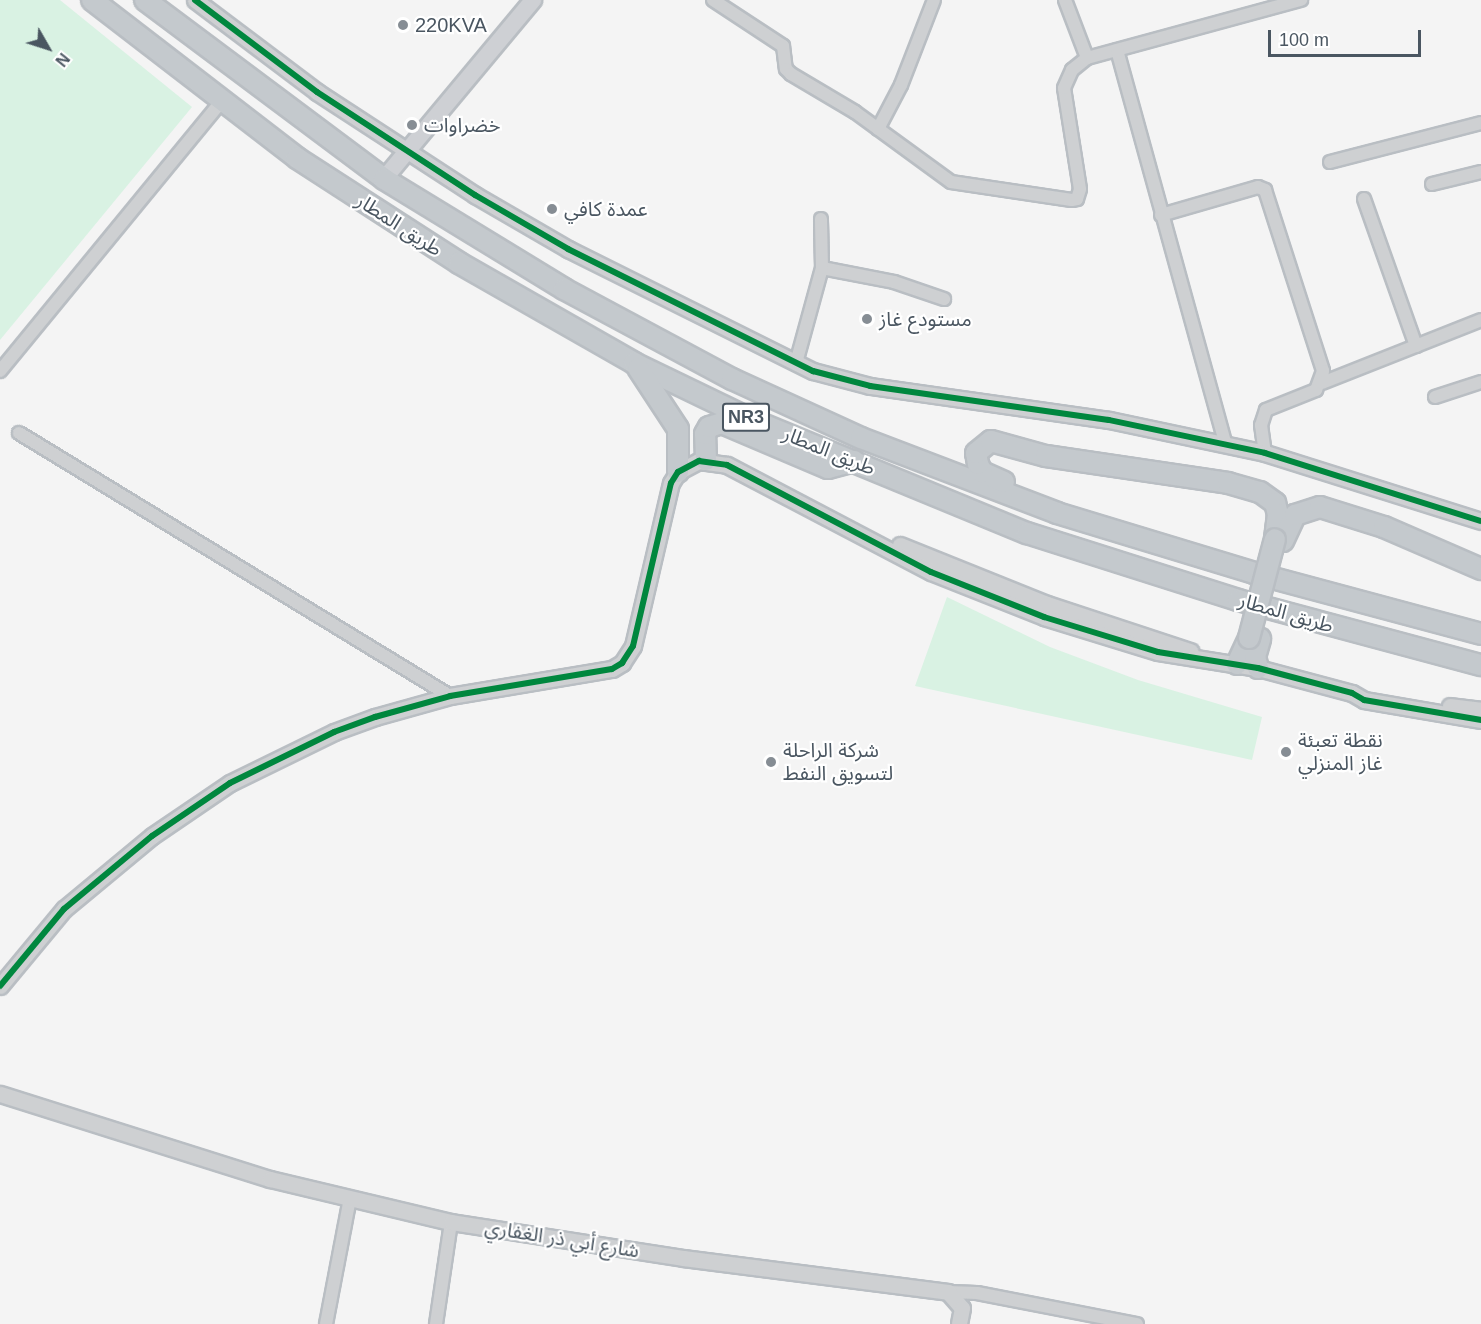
<!DOCTYPE html>
<html>
<head>
<meta charset="utf-8">
<style>
  body { margin:0 }
  #map { position:relative; width:1481px; height:1324px; overflow:hidden; background:#f4f4f4; font-family:Arial,"Noto Sans Arabic",sans-serif }
  div>[style] { position:absolute }
  [style*='--x'] { left:calc(var(--x)*1px); top:calc(var(--y)*1px); width:calc(var(--w)*1px); rotate:calc(var(--a)*1deg) }
  .green>* { inset:0; background:#d9f2e3 }
  .roads { filter:drop-shadow(2px 0 #b9bec3) drop-shadow(-2px 0 #b9bec3) drop-shadow(0 2px #b9bec3) drop-shadow(0 -2px #b9bec3) }
  .minor>* { height:12px; margin:-6px; padding:0 6px; transform-origin:6px; border-radius:6px; background:#ced0d2 }
  .tertiary>* { height:15px; margin:-7.5px; padding:0 7.5px; transform-origin:7.5px; border-radius:7.5px; background:#ced0d2 }
  .secondary>* { height:16px; margin:-8px; padding:0 8px; transform-origin:8px; border-radius:8px; background:#ced0d4 }
  .trunk>* { height:20px; margin:-10px; padding:0 10px; transform-origin:10px; border-radius:10px; background:#c4c9cd }
  .bridges { filter:drop-shadow(2px 0 #b9bec3) drop-shadow(-2px 0 #b9bec3) drop-shadow(0 2px #b9bec3) drop-shadow(0 -2px #b9bec3) }
  .trunk-bridge>* { height:20px; margin:-10px; padding:0 10px; transform-origin:10px; border-radius:10px; background:#c4c9cd }
  .cycleway>* { height:6px; margin:-3px; padding:0 3px; transform-origin:3px; border-radius:3px; background:#00873e }
  .dots>* { width:16px; height:16px; translate:-50% -50%; box-sizing:border-box; border:3px solid #fff; border-radius:50% }
  span { translate:-50% -50%; white-space:nowrap; text-align:center; line-height:1.15; -webkit-text-stroke:4.5px #fff; paint-order:stroke }
  .shield-label span { padding:2px 4px; background:#fff; border:2px solid; border-radius:4px; -webkit-text-stroke-width:0 }
  .shield-label { font-size:18px; color:#4a5661; font-weight:700 }
  .poi-label { font-size:20px; color:#4a5661 }
  .left { translate:0 -50%; text-align:left }
  .street-label { font-size:20px; color:#4a5661 }
  .north { position:absolute; left:18px; top:18px; width:60px; height:60px; -webkit-text-stroke:4px #fff; paint-order:stroke; rotate:129deg; font-size:16px; font-weight:700; line-height:24px; text-align:center; color:#4a5661 }
  .north::after { content:''; display:block; margin:auto; width:21px; height:27px; background:#4a5661; clip-path:polygon(50% 0,100% 100%,50% 72%,0 100%) }
  .scale { position:absolute; left:1268px; top:30px; width:153px; height:27px; box-sizing:border-box; border:3px solid #4a5661; border-top:0; padding-left:8px; font-size:18px; line-height:21px; white-space:nowrap; color:#4a5661; -webkit-text-stroke:4px #fff; paint-order:stroke }
</style>
</head>
<body>
<div id="map">
  <div class="green">
    <i style="clip-path:polygon(0 0,60px 0,192px 107px,0 340px)"></i>
    <i style="clip-path:polygon(947px 597px,1050px 647px,1138px 680px,1262px 717px,1252px 760px,915px 686px)"></i>
  </div>
  <div class="roads">
    <div class="minor">
      <i style="--x:713;--y:0;--w:84;--a:33.3"></i>
      <i style="--x:783;--y:46;--w:23;--a:83"></i>
      <i style="--x:786;--y:69;--w:7;--a:45"></i>
      <i style="--x:791;--y:74;--w:74;--a:30.7"></i>
      <i style="--x:855;--y:112;--w:119;--a:36.1"></i>
      <i style="--x:951;--y:182;--w:122;--a:8.5"></i>
      <i style="--x:1072;--y:200;--w:5;--a:-11"></i>
      <i style="--x:1077;--y:199;--w:10;--a:-73"></i>
      <i style="--x:1080;--y:189;--w:102;--a:-99"></i>
      <i style="--x:1064;--y:88;--w:20;--a:-66"></i>
      <i style="--x:1072;--y:70;--w:19;--a:-39"></i>
      <i style="--x:1087;--y:58;--w:222;--a:-15.2"></i>
      <i style="--x:1065;--y:0;--w:62;--a:69.2"></i>
      <i style="--x:1117;--y:50;--w:410;--a:74.6"></i>
      <i style="--x:878;--y:129;--w:50;--a:-62.4"></i>
      <i style="--x:901;--y:85;--w:91;--a:-68.8"></i>
      <i style="--x:1330;--y:162;--w:156;--a:-14.5"></i>
      <i style="--x:1432;--y:184;--w:50;--a:-13.8"></i>
      <i style="--x:1364;--y:199;--w:156;--a:70.5"></i>
      <i style="--x:1161;--y:215;--w:101;--a:-16.1"></i>
      <i style="--x:1258;--y:187;--w:8;--a:23"></i>
      <i style="--x:1265;--y:190;--w:190;--a:72.2"></i>
      <i style="--x:1323;--y:371;--w:20;--a:110"></i>
      <i style="--x:1316;--y:390;--w:54;--a:158.2"></i>
      <i style="--x:1266;--y:410;--w:16;--a:108"></i>
      <i style="--x:1261;--y:425;--w:28;--a:82"></i>
      <i style="--x:822;--y:268;--w:73;--a:11"></i>
      <i style="--x:894;--y:282;--w:53;--a:18.8"></i>
      <i style="--x:796;--y:363;--w:98;--a:-74.7"></i>
      <i style="--x:822;--y:268;--w:49;--a:-91.2"></i>
      <i style="--x:0;--y:371;--w:350;--a:-50.6"></i>
      <i style="--x:1322;--y:383;--w:171;--a:-21.6"></i>
      <i style="--x:1435;--y:397;--w:48;--a:-18.1"></i>
      <i style="--x:19;--y:433;--w:505;--a:31.39"></i>
      <i style="--x:948;--y:1292;--w:29;--a:2"></i>
      <i style="--x:977;--y:1293;--w:163;--a:11"></i>
      <i style="--x:326;--y:1324;--w:128;--a:-79.2"></i>
      <i style="--x:436;--y:1324;--w:103;--a:-81.6"></i>
    </div>
    <div class="tertiary">
      <i style="--x:195;--y:0;--w:153;--a:37"></i>
      <i style="--x:317;--y:92;--w:189;--a:33.1"></i>
      <i style="--x:475;--y:195;--w:108;--a:30.1"></i>
      <i style="--x:568;--y:249;--w:274;--a:26.5"></i>
      <i style="--x:813;--y:371;--w:59;--a:14.7"></i>
      <i style="--x:870;--y:386;--w:241;--a:8.1"></i>
      <i style="--x:1109;--y:420;--w:159;--a:11.9"></i>
      <i style="--x:1265;--y:453;--w:226;--a:17.5"></i>
      <i style="--x:900;--y:545;--w:158;--a:21.9"></i>
      <i style="--x:1047;--y:604;--w:151;--a:18.2"></i>
      <i style="--x:1450;--y:706;--w:31;--a:7"></i>
      <i style="--x:0;--y:986;--w:100;--a:-50.3"></i>
      <i style="--x:64;--y:909;--w:114;--a:-39.7"></i>
      <i style="--x:152;--y:836;--w:94;--a:-34.2"></i>
      <i style="--x:230;--y:783;--w:116;--a:-26.1"></i>
      <i style="--x:334;--y:732;--w:44;--a:-20.1"></i>
      <i style="--x:375;--y:717;--w:78;--a:-15.6"></i>
      <i style="--x:450;--y:696;--w:164;--a:-9.5"></i>
      <i style="--x:612;--y:669;--w:12;--a:-31"></i>
      <i style="--x:622;--y:663;--w:20;--a:-57"></i>
      <i style="--x:633;--y:646;--w:167;--a:-76.9"></i>
      <i style="--x:671;--y:483;--w:13;--a:-58"></i>
      <i style="--x:678;--y:472;--w:24;--a:-28"></i>
      <i style="--x:699;--y:461;--w:28;--a:8"></i>
      <i style="--x:727;--y:465;--w:230;--a:27.7"></i>
      <i style="--x:931;--y:572;--w:122;--a:21.7"></i>
      <i style="--x:1044;--y:617;--w:119;--a:17.1"></i>
      <i style="--x:1158;--y:652;--w:101;--a:9.1"></i>
      <i style="--x:1258;--y:668;--w:97;--a:14.9"></i>
      <i style="--x:1352;--y:693;--w:14;--a:30"></i>
      <i style="--x:1364;--y:700;--w:119;--a:9.7"></i>
      <i style="--x:0;--y:1094;--w:283;--a:17.5"></i>
      <i style="--x:270;--y:1179;--w:186;--a:13.4"></i>
      <i style="--x:451;--y:1222;--w:235;--a:8.8"></i>
      <i style="--x:683;--y:1258;--w:267;--a:7.3"></i>
      <i style="--x:948;--y:1292;--w:21;--a:49"></i>
      <i style="--x:962;--y:1308;--w:16;--a:101"></i>
    </div>
    <div class="secondary">
      <i style="--x:384;--y:179;--w:233;--a:-50.2"></i>
    </div>
    <div class="trunk">
      <i style="--x:92;--y:0;--w:259;--a:37.6"></i>
      <i style="--x:297;--y:158;--w:193;--a:32.9"></i>
      <i style="--x:459;--y:263;--w:202;--a:29.7"></i>
      <i style="--x:634;--y:363;--w:129;--a:25.8"></i>
      <i style="--x:750;--y:419;--w:300;--a:22.4"></i>
      <i style="--x:1027;--y:533;--w:221;--a:17.6"></i>
      <i style="--x:1238;--y:600;--w:252;--a:15"></i>
      <i style="--x:145;--y:0;--w:299;--a:36.8"></i>
      <i style="--x:384;--y:179;--w:211;--a:31.4"></i>
      <i style="--x:564;--y:289;--w:191;--a:28.2"></i>
      <i style="--x:732;--y:379;--w:142;--a:24.6"></i>
      <i style="--x:861;--y:438;--w:210;--a:20.9"></i>
      <i style="--x:1057;--y:513;--w:206;--a:16.9"></i>
      <i style="--x:1254;--y:573;--w:235;--a:15"></i>
      <i style="--x:638;--y:368;--w:73;--a:56.7"></i>
      <i style="--x:678;--y:429;--w:43;--a:90"></i>
      <i style="--x:706;--y:460;--w:26;--a:-92"></i>
      <i style="--x:705;--y:434;--w:8;--a:-60"></i>
      <i style="--x:709;--y:427;--w:14;--a:-17"></i>
      <i style="--x:722;--y:423;--w:115;--a:23"></i>
      <i style="--x:828;--y:468;--w:27;--a:-15"></i>
      <i style="--x:1004;--y:482;--w:24;--a:-156"></i>
      <i style="--x:982;--y:472;--w:9;--a:-117"></i>
      <i style="--x:978;--y:464;--w:11;--a:-100"></i>
      <i style="--x:976;--y:453;--w:19;--a:-39"></i>
      <i style="--x:991;--y:441;--w:57;--a:15.3"></i>
      <i style="--x:1046;--y:456;--w:184;--a:8.4"></i>
      <i style="--x:1228;--y:483;--w:33;--a:16"></i>
      <i style="--x:1260;--y:492;--w:19;--a:36"></i>
      <i style="--x:1275;--y:503;--w:11;--a:75"></i>
      <i style="--x:1278;--y:514;--w:25;--a:97"></i>
      <i style="--x:1283;--y:541;--w:29;--a:-65"></i>
      <i style="--x:1295;--y:515;--w:26;--a:-18"></i>
      <i style="--x:1320;--y:507;--w:67;--a:17.4"></i>
      <i style="--x:1384;--y:527;--w:106;--a:23.4"></i>
      <i style="--x:1237;--y:664;--w:29;--a:-65"></i>
      <i style="--x:1258;--y:668;--w:11;--a:-105"></i>
      <i style="--x:1255;--y:657;--w:19;--a:-74"></i>
    </div>
  </div>
  <div class="bridges">
    <div class="trunk-bridge">
      <i style="--x:1249;--y:638;--w:102;--a:-75.3"></i>
    </div>
  </div>
  <div class="cycleway">
    <i style="--x:195;--y:0;--w:153;--a:37"></i>
    <i style="--x:317;--y:92;--w:189;--a:33.1"></i>
    <i style="--x:475;--y:195;--w:108;--a:30.1"></i>
    <i style="--x:568;--y:249;--w:274;--a:26.5"></i>
    <i style="--x:813;--y:371;--w:59;--a:14.7"></i>
    <i style="--x:870;--y:386;--w:241;--a:8.1"></i>
    <i style="--x:1109;--y:420;--w:159;--a:11.9"></i>
    <i style="--x:1265;--y:453;--w:226;--a:17.5"></i>
    <i style="--x:0;--y:986;--w:100;--a:-50.3"></i>
    <i style="--x:64;--y:909;--w:114;--a:-39.7"></i>
    <i style="--x:152;--y:836;--w:94;--a:-34.2"></i>
    <i style="--x:230;--y:783;--w:116;--a:-26.1"></i>
    <i style="--x:334;--y:732;--w:44;--a:-20.1"></i>
    <i style="--x:375;--y:717;--w:78;--a:-15.6"></i>
    <i style="--x:450;--y:696;--w:164;--a:-9.5"></i>
    <i style="--x:612;--y:669;--w:12;--a:-31"></i>
    <i style="--x:622;--y:663;--w:20;--a:-57"></i>
    <i style="--x:633;--y:646;--w:167;--a:-76.9"></i>
    <i style="--x:671;--y:483;--w:13;--a:-58"></i>
    <i style="--x:678;--y:472;--w:24;--a:-28"></i>
    <i style="--x:699;--y:461;--w:28;--a:8"></i>
    <i style="--x:727;--y:465;--w:230;--a:27.7"></i>
    <i style="--x:931;--y:572;--w:122;--a:21.7"></i>
    <i style="--x:1044;--y:617;--w:119;--a:17.1"></i>
    <i style="--x:1158;--y:652;--w:101;--a:9.1"></i>
    <i style="--x:1258;--y:668;--w:97;--a:14.9"></i>
    <i style="--x:1352;--y:693;--w:14;--a:30"></i>
    <i style="--x:1364;--y:700;--w:119;--a:9.7"></i>
  </div>
  <div class="dots">
    <i style="left:403px;top:25px;background:#868d94"></i>
    <i style="left:412px;top:125px;background:#868d94"></i>
    <i style="left:552px;top:209px;background:#868d94"></i>
    <i style="left:867px;top:319px;background:#868d94"></i>
    <i style="left:1286px;top:752px;background:#868d94"></i>
    <i style="left:771px;top:762px;background:#868d94"></i>
  </div>
  <div class="shield-label">
    <span style="left:746px;top:417px">NR3</span>
  </div>
  <div class="poi-label">
    <span class="left" style="left:415px;top:25px">220KVA</span>
    <span class="left" style="left:424px;top:125px">خضراوات</span>
    <span class="left" style="left:564px;top:209px">عمدة كافي</span>
    <span class="left" style="left:879px;top:319px">مستودع غاز</span>
    <span class="left" style="left:1298px;top:752px">نقطة تعبئة<br>غاز المنزلي</span>
    <span class="left" style="left:783px;top:762px">شركة الراحلة<br>لتسويق النفط</span>
  </div>
  <div class="street-label">
    <span style="left:399px;top:225px;rotate:33deg">طريق المطار</span>
    <span style="left:829px;top:451px;rotate:22deg">طريق المطار</span>
    <span style="left:1286px;top:613px;rotate:16deg">طريق المطار</span>
    <span style="left:562px;top:1239px;rotate:9deg">شارع أبي ذر الغفاري</span>
  </div>
  <div class="north">N</div>
  <div class="scale">100 m</div>
</div>
</body>
</html>
